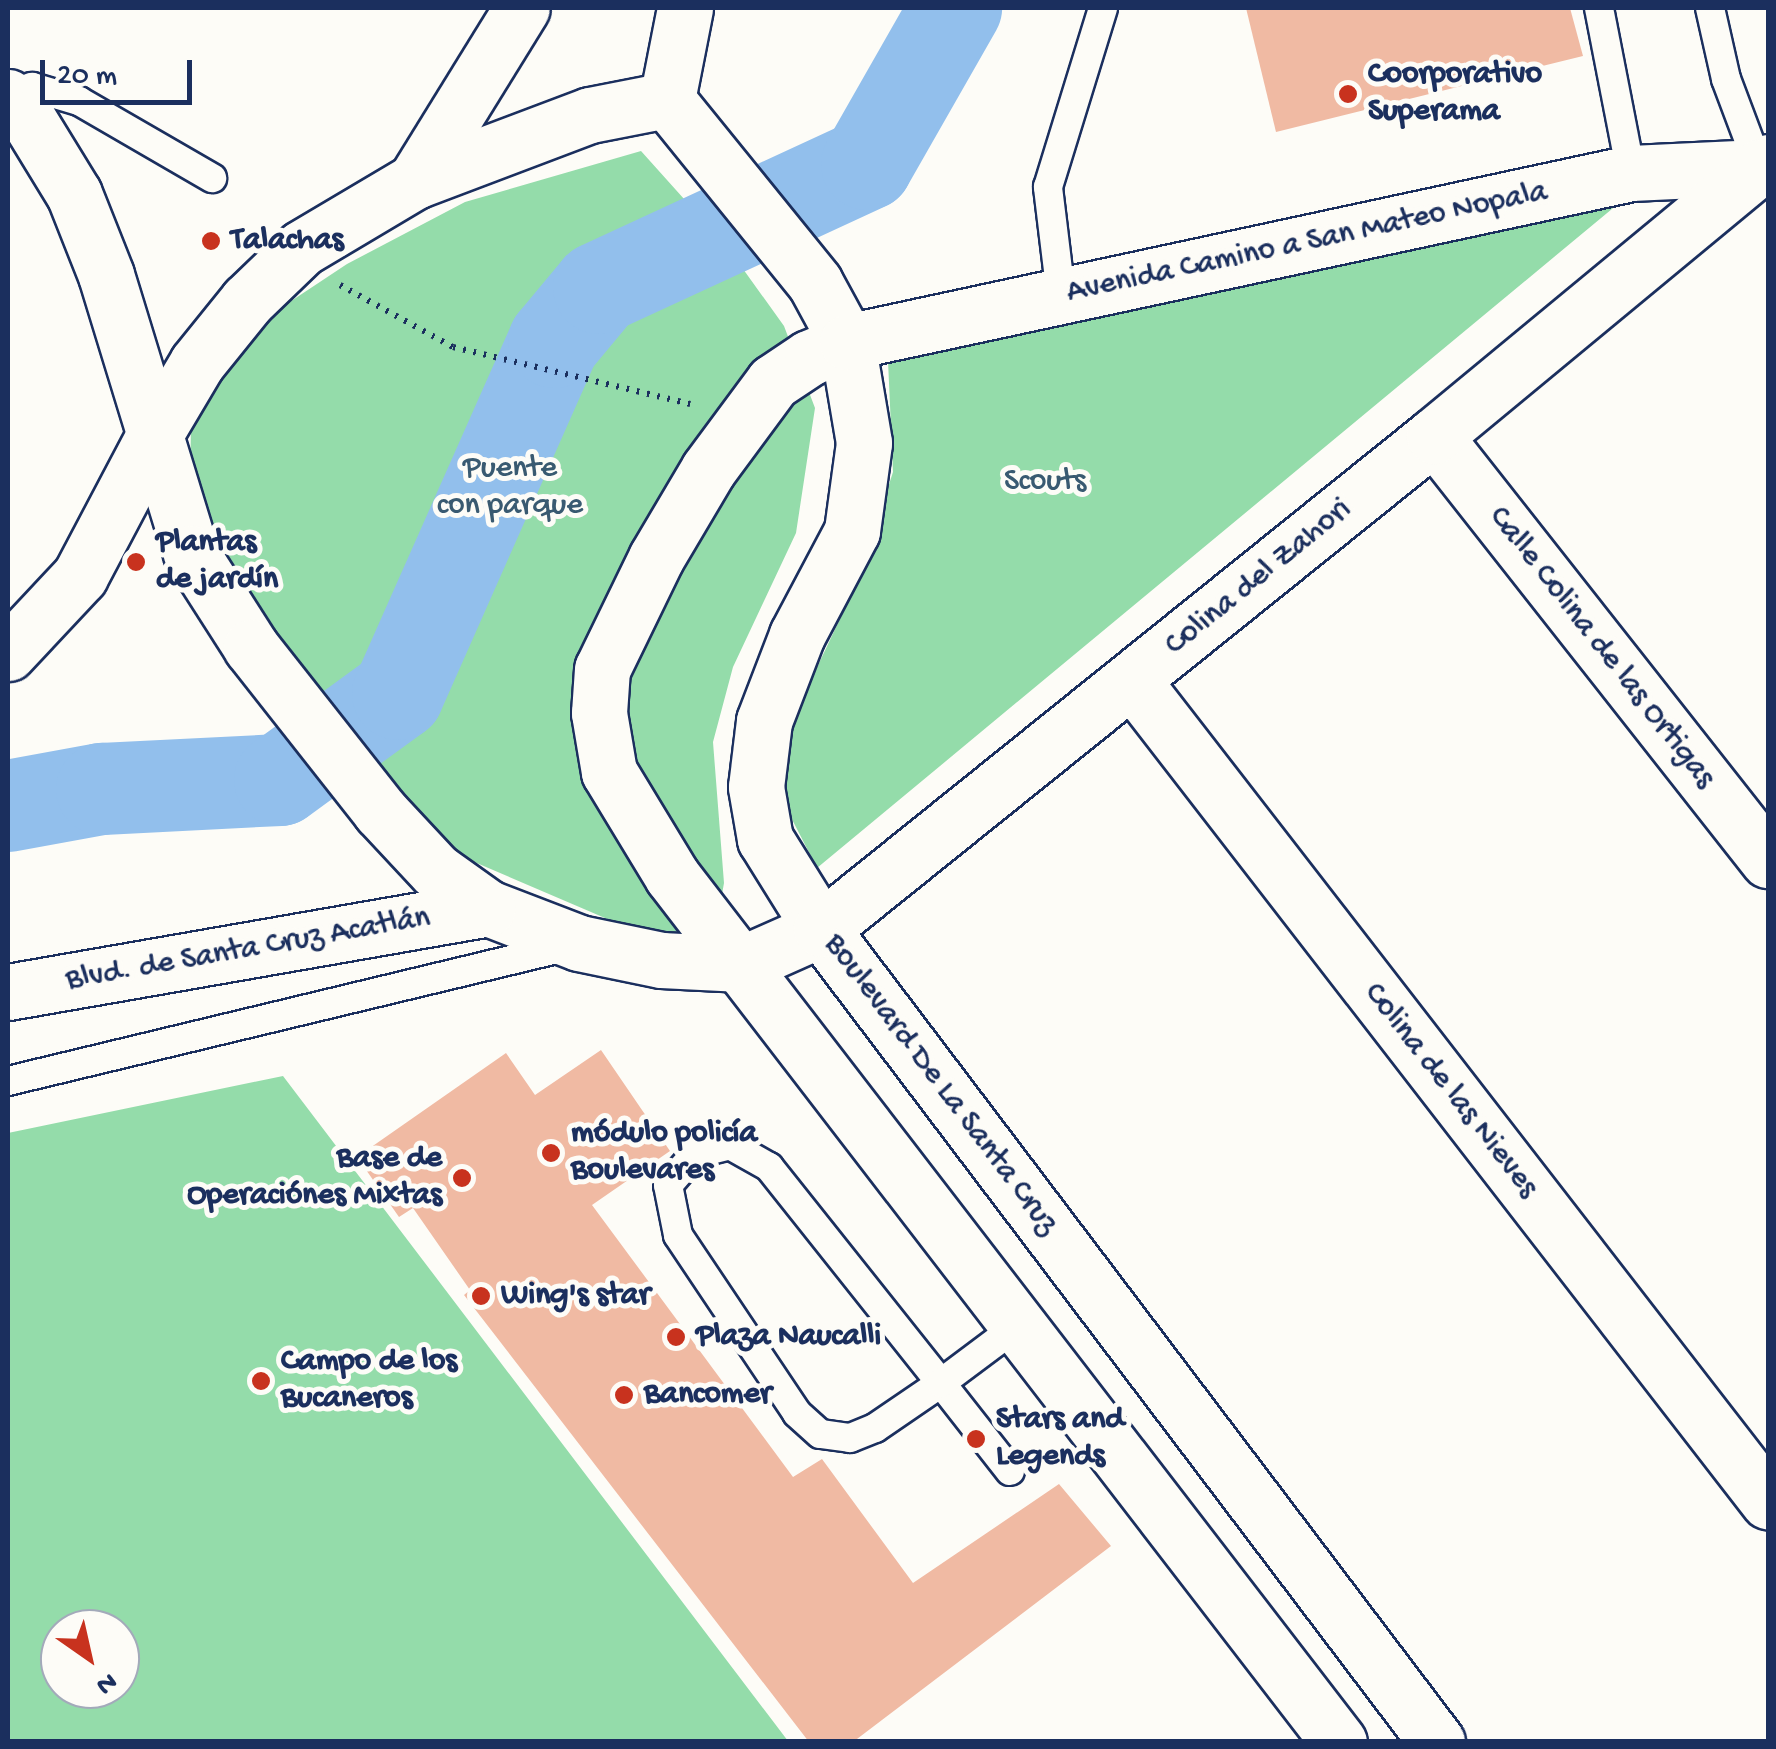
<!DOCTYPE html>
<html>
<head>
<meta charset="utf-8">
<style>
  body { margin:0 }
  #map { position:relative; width:1776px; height:1749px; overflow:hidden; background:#fdfcf7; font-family:"Gochi Hand",sans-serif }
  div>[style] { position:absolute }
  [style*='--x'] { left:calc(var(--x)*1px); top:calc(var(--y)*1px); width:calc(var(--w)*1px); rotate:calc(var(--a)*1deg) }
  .green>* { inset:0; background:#94dcaa }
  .river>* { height:92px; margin:-46px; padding:0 46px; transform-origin:46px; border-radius:46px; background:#92bfec }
  .building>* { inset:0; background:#f0baa3 }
  .path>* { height:6px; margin-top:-3px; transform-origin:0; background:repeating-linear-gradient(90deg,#1b2f5e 0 2.5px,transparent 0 10.5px) }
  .roads { filter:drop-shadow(2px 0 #1b2f5e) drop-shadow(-2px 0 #1b2f5e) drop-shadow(0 2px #1b2f5e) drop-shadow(0 -2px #1b2f5e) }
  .lane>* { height:28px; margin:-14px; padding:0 14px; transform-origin:14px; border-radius:14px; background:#fdfcf7 }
  .street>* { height:55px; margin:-27.5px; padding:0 27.5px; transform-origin:27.5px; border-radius:27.5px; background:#fdfcf7 }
  .secondary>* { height:55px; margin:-27.5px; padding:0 27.5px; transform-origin:27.5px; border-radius:27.5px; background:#fdfcf7 }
  .primary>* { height:55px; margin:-27.5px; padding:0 27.5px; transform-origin:27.5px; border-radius:27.5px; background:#fdfcf7 }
  .dots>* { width:28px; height:28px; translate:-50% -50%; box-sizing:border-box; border:5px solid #fdfcf7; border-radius:50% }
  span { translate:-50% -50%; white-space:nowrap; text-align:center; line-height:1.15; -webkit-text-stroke:10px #fdfcf7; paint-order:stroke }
  .poi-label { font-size:32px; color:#1b2f5e; font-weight:700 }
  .left { translate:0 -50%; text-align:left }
  .right { translate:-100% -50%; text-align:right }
  .street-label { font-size:32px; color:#1b2f5e }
  .park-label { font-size:32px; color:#395a71 }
  .frame { position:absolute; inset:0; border:10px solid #1b2f5e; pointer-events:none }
  .north { position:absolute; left:40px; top:1609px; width:100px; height:100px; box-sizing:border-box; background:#fdfcf7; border:2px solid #a3aaba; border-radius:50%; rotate:146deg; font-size:28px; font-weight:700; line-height:40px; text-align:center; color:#1b2f5e }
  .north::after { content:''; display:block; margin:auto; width:35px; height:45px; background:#c8321e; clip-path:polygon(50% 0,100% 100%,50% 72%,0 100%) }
  .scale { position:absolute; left:40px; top:60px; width:152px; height:45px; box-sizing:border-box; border:5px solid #1b2f5e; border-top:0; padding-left:12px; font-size:30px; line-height:35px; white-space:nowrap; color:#1b2f5e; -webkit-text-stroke:8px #fdfcf7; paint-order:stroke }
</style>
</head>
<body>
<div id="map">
  <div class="green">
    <i style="clip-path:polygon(641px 151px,728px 248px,784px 326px,815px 408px,796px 533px,733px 667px,713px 742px,724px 883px,714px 939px,633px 930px,437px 846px,209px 543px,190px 483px,191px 425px,211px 379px,255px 325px,347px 264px,465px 202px)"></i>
    <i style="clip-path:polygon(1624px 199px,817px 868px,779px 794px,792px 720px,857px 583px,893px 472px,888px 361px)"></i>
    <i style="clip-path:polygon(evenodd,283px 1076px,788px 1741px,8px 1741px,8px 1133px,283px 1076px,60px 1629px,120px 1629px,120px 1689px,60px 1689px,60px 1629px)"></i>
  </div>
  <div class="river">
    <i style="--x:8;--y:806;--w:96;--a:-10.3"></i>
    <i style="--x:102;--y:789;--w:178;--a:-2.9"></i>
    <i style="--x:280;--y:780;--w:146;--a:-36.1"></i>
    <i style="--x:398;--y:694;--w:385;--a:-66.1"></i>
    <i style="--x:554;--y:342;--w:70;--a:-50.2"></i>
    <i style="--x:599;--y:288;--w:295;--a:-24.8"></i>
    <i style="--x:867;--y:164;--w:180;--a:-60.3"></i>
  </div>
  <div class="building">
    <i style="clip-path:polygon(1246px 8px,1570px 8px,1583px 56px,1276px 132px)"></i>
    <i style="clip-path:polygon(601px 1050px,670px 1151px,592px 1205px,793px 1477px,822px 1459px,913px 1583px,1059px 1484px,1111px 1546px,853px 1742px,809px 1742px,464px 1295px,470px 1290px,413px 1208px,399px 1217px,357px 1157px,506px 1053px,535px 1095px)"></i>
  </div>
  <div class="path">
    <i style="--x:340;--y:285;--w:129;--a:28.8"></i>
    <i style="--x:453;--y:347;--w:244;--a:13.5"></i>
  </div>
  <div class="roads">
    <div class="lane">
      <i style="--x:1599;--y:8;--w:168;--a:79"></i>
      <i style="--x:1710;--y:8;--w:73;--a:77.3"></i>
      <i style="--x:1726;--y:79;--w:94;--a:69.4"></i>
      <i style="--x:8;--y:96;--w:26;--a:-21"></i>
      <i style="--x:32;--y:87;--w:49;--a:16.6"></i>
      <i style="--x:79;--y:101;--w:154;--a:30.1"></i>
      <i style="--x:1061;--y:295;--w:109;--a:-96.9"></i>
      <i style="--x:1048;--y:187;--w:187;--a:-72.9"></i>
      <i style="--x:8;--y:1081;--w:573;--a:-13.53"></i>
      <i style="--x:1010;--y:1471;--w:112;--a:-128.1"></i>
      <i style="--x:941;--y:1383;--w:80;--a:145.7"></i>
      <i style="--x:875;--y:1428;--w:27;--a:158"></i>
      <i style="--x:850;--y:1438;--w:30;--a:-172"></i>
      <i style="--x:820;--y:1434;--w:31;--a:-138"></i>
      <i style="--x:797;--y:1413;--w:214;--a:-123.8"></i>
      <i style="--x:678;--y:1235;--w:51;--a:-101.3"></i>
      <i style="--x:668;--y:1185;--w:41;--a:-48.9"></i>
      <i style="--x:695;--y:1154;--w:36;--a:-14"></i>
      <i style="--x:730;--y:1145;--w:45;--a:29.4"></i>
      <i style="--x:769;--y:1167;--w:276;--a:51.5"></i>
      <i style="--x:941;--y:1383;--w:99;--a:-36.8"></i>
    </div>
    <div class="street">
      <i style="--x:1434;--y:436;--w:540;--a:51.77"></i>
      <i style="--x:8;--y:653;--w:105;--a:-46.9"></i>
      <i style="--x:80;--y:576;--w:161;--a:-62.2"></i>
      <i style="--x:1132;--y:680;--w:1039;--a:52.24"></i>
    </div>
    <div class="secondary">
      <i style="--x:8;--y:97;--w:30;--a:48"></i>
      <i style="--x:28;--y:119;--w:88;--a:58.5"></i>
      <i style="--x:74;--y:194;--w:87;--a:68.4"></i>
      <i style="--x:106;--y:275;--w:291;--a:73"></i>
      <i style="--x:191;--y:553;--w:112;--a:57.4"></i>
      <i style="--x:251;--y:647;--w:209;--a:51.8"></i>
      <i style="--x:380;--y:811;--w:82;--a:47"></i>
      <i style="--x:436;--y:871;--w:64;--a:35.4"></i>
      <i style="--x:488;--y:908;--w:97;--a:21"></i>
      <i style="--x:579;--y:943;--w:84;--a:11.7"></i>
      <i style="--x:661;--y:960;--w:81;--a:2.8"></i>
      <i style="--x:667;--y:100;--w:235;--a:51"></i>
      <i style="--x:815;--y:283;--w:67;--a:61.5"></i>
      <i style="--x:847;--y:342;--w:102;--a:80.4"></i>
      <i style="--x:864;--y:443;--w:89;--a:97.8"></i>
      <i style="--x:852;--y:531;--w:118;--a:117.9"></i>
      <i style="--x:797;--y:635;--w:92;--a:111"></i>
      <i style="--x:764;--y:721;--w:66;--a:96.9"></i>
      <i style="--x:756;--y:787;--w:53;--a:80.2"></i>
      <i style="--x:765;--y:839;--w:106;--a:58.1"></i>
      <i style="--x:821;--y:929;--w:1020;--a:52.85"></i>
      <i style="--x:667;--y:100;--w:94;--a:-78.9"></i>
      <i style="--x:415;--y:181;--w:203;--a:-58.3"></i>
      <i style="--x:847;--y:342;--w:41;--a:157.2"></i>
      <i style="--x:809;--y:358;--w:43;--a:146.3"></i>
      <i style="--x:773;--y:382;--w:109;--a:126.5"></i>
      <i style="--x:708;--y:470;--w:102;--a:120.6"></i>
      <i style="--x:656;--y:558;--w:123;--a:115.9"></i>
      <i style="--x:602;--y:669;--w:44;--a:93.9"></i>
      <i style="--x:599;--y:713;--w:60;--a:80.4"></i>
      <i style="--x:609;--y:772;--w:122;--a:58.8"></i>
      <i style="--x:672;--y:876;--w:1093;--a:52.4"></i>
      <i style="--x:155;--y:434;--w:82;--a:-59.4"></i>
      <i style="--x:197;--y:363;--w:80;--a:-51.1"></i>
      <i style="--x:247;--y:301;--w:76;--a:-43.9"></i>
      <i style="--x:302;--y:248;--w:131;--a:-30.7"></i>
      <i style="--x:415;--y:181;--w:187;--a:-20.7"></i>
      <i style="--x:590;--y:115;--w:78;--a:-11"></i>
      <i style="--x:8;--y:992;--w:487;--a:-9.9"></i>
    </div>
    <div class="primary">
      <i style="--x:847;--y:342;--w:802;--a:-12.16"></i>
      <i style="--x:1631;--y:173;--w:128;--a:-2.7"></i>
      <i style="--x:1759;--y:167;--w:10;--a:-29"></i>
      <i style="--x:742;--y:964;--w:86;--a:-23.9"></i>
      <i style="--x:821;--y:929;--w:787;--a:-38.81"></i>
      <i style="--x:1434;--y:436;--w:422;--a:-39.6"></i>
    </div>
  </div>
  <div class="dots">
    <i style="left:1348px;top:94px;background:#c8321e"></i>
    <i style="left:211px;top:241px;background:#c8321e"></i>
    <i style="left:136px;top:562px;background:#c8321e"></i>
    <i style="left:551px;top:1153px;background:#c8321e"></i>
    <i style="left:462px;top:1178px;background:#c8321e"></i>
    <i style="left:481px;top:1296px;background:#c8321e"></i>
    <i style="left:676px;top:1337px;background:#c8321e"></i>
    <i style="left:261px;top:1381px;background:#c8321e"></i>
    <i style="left:624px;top:1395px;background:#c8321e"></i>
    <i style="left:976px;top:1439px;background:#c8321e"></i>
  </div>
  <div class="poi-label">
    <span class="left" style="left:1368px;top:94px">Coorporativo<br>Superama</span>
    <span class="left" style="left:231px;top:241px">Talachas</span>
    <span class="left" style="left:156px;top:562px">Plantas<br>de jardín</span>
    <span class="left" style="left:571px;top:1153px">módulo policía<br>Boulevares</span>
    <span class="right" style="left:442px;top:1178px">Base de<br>Operaciónes Mixtas</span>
    <span class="left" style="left:501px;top:1296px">Wing's star</span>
    <span class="left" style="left:696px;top:1337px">Plaza Naucalli</span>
    <span class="left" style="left:281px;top:1381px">Campo de los<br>Bucaneros</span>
    <span class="left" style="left:644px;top:1395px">Bancomer</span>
    <span class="left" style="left:996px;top:1439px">Stars and<br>Legends</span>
  </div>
  <div class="street-label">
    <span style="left:1307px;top:243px;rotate:-12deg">Avenida Camino a San Mateo Nopala</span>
    <span style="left:1259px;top:578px;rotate:-39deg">Colina del Zahori</span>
    <span style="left:1601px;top:648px;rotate:52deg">Calle Colina de las Ortigas</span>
    <span style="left:248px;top:950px;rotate:-10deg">Blvd. de Santa Cruz Acatlán</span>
    <span style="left:940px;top:1085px;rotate:53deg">Boulevard De La Santa Cruz</span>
    <span style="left:1450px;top:1091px;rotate:52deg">Colina de las Nieves</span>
  </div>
  <div class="park-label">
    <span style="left:510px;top:488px">Puente<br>con parque</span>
    <span style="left:1045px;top:482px">Scouts</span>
  </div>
  <div class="frame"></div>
  <div class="north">N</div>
  <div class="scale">20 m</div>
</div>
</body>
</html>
